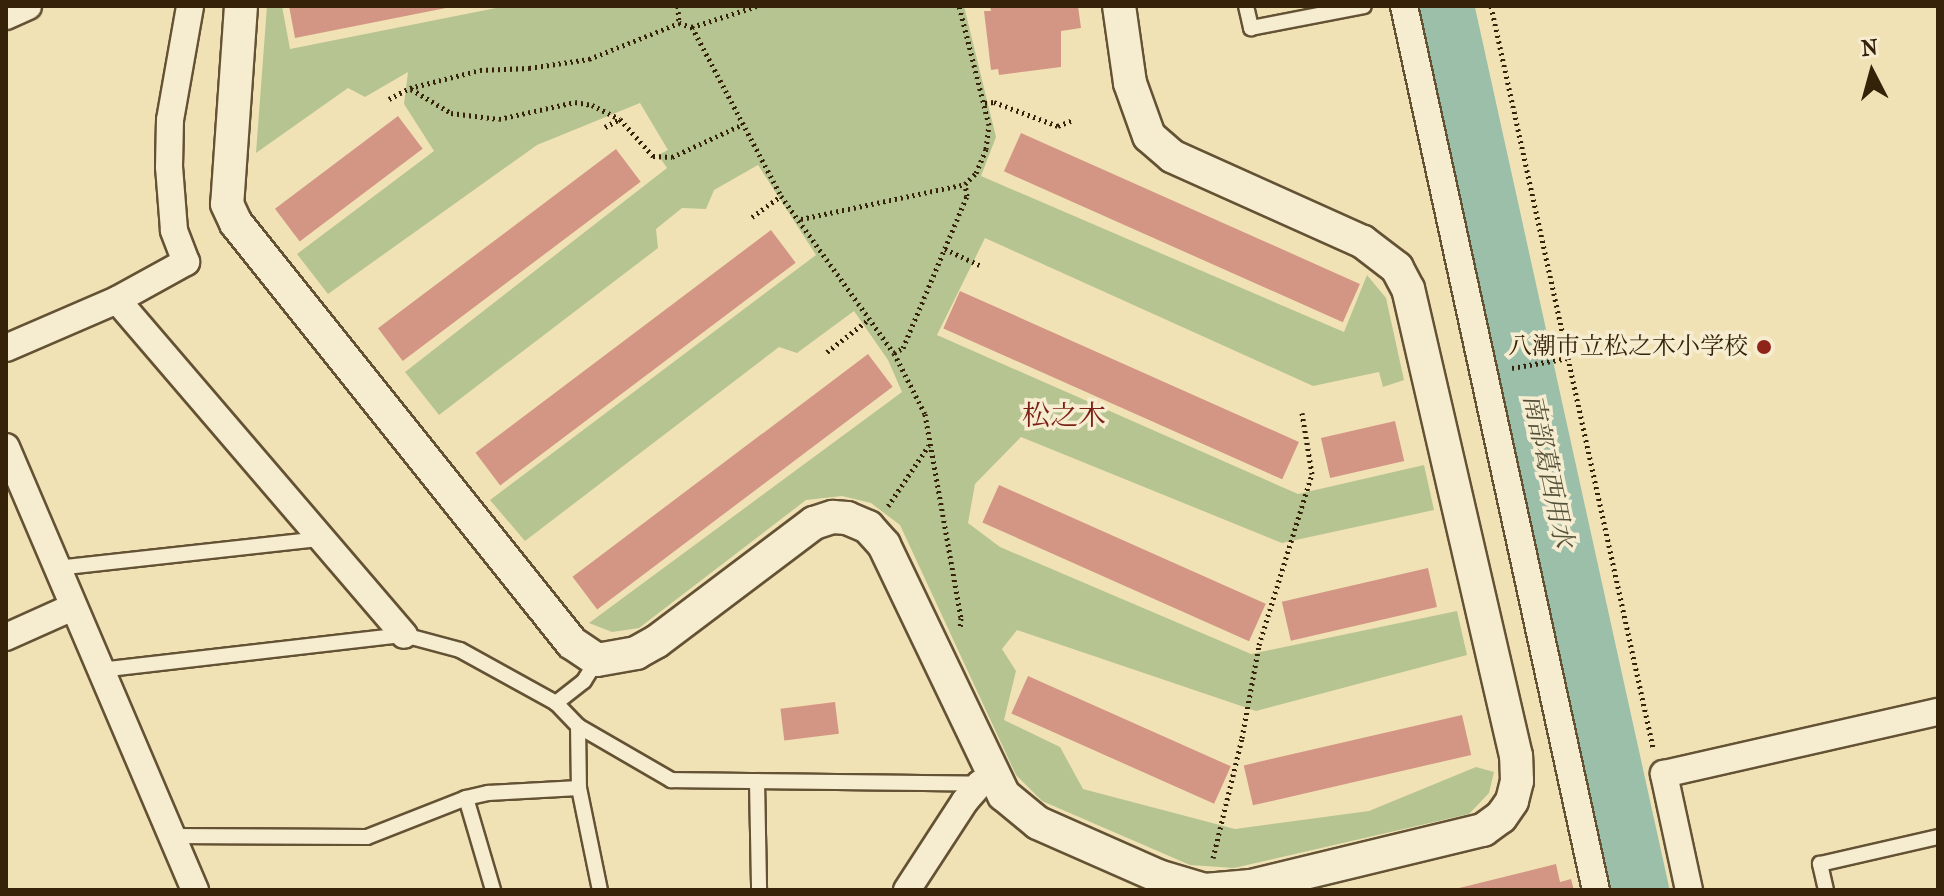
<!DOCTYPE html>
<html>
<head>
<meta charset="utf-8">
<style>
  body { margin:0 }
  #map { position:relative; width:1944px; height:896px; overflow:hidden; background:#f1e2b6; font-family:"IM FELL French Canon","Noto Serif JP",serif }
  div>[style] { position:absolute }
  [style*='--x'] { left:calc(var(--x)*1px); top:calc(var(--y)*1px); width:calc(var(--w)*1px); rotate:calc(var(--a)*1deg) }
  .green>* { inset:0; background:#b6c491 }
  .river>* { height:58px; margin:-29px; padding:0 29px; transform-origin:29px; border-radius:29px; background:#9bbfa9 }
  .building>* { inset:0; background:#d49684; transform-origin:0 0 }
  .path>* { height:5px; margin-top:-2.5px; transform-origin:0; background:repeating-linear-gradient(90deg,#352209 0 2px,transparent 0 6px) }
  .roads { filter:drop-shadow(2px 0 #645234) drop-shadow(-2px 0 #645234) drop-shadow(0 2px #645234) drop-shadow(0 -2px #645234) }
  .service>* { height:14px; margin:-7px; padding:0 7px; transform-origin:7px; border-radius:7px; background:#f6ecd0 }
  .minor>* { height:26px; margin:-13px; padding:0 13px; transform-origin:13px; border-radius:13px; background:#f6ecd0 }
  .tertiary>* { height:32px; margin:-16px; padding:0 16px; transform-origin:16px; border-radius:16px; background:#f6ecd0 }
  .dots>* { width:22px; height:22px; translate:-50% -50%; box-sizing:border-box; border:4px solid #f6ecd0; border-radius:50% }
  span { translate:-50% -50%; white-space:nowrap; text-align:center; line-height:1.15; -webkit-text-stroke:7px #f6ecd0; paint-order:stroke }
  .poi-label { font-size:24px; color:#352209 }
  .right { translate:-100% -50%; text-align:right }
  .water-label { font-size:26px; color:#545139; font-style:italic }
  .quarter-label { font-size:28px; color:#7a1f14 }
  .frame { position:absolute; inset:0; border:8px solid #352209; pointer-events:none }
  .north { position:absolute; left:1832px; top:32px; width:80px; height:80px; -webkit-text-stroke:6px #f6ecd0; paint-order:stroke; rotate:354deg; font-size:22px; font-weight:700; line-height:32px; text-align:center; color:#352209 }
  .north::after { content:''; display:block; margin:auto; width:28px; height:36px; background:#352209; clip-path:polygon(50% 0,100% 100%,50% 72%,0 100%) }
</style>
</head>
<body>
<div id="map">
  <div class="green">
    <i style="clip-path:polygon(267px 6px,282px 6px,290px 49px,506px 6px,964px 6px,996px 137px,981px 176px,1344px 332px,1367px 275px,1386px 298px,1404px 380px,1383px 387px,1379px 372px,1313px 386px,985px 238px,937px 335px,1298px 494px,1424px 465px,1434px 510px,1282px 543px,1021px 437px,975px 484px,968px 523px,1000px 547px,1251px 654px,1457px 611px,1467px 655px,1256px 711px,1017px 630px,1002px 649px,1016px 671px,1004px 720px,1060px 747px,1083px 789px,1235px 829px,1369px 811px,1476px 767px,1494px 772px,1489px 793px,1469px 814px,1234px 868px,1190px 865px,1042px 801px,1016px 775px,900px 525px,871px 503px,842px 496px,806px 500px,639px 628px,612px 632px,589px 623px,902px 392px,888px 360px,854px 311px,797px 353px,779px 347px,525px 541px,490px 500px,816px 255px,758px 165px,714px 190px,706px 209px,682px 208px,656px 229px,658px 248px,439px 415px,405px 372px,667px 168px,658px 155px,668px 150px,640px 103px,537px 145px,328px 294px,297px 254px,434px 151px,404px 104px,408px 72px,365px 97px,348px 88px,256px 153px)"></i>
  </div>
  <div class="river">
    <i style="--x:1445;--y:6;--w:905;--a:77.56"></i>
  </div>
  <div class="building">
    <i style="clip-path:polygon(289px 6px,451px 6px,451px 7px,295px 38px)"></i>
    <i style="clip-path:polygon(990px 6px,1078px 6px,1081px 28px,1061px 31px,1061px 67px,999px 75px,998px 69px,991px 70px,984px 11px,991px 11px)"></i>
    <i style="left:398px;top:116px;width:41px;height:154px;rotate:53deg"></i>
    <i style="left:1021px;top:133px;width:371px;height:42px;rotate:24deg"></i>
    <i style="left:616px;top:149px;width:41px;height:298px;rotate:53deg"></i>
    <i style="left:771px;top:230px;width:41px;height:370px;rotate:53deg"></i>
    <i style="left:960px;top:291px;width:371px;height:41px;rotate:24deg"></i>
    <i style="left:868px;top:354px;width:41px;height:370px;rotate:53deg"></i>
    <i style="left:1395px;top:421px;width:41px;height:76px;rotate:77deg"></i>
    <i style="left:999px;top:485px;width:292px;height:41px;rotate:24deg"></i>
    <i style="left:1428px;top:568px;width:40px;height:150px;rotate:77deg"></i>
    <i style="left:1028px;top:676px;width:222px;height:41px;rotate:24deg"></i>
    <i style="left:835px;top:702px;width:32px;height:55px;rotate:83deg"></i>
    <i style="left:1462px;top:715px;width:41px;height:224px;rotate:77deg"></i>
    <i style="clip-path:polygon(1556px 864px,1560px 882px,1571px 879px,1574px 890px,1451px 890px)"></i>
  </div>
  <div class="path">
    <i style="--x:678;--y:6;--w:17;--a:87"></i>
    <i style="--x:1491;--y:6;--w:759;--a:77.67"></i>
    <i style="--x:692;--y:27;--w:191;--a:62.2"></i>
    <i style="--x:781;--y:196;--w:193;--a:54.3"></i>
    <i style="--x:894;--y:353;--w:68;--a:63.1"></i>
    <i style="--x:925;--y:414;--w:207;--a:80"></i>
    <i style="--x:961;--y:618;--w:11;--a:95"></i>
    <i style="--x:411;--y:89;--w:47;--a:31"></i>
    <i style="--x:451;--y:113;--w:48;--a:7.1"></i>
    <i style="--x:499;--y:119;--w:78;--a:-12.6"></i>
    <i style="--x:575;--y:102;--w:17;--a:10"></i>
    <i style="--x:592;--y:105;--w:31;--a:27"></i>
    <i style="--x:620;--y:119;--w:50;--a:48.3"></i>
    <i style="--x:653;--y:156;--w:19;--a:3"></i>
    <i style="--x:672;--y:157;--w:78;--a:-24.9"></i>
    <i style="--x:389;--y:99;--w:24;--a:-28"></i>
    <i style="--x:410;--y:88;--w:72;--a:-14.4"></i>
    <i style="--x:480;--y:70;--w:49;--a:-2.3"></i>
    <i style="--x:529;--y:68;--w:61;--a:-8.5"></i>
    <i style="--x:589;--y:59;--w:97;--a:-21.8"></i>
    <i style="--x:679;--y:23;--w:14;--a:17"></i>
    <i style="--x:692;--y:27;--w:68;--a:-17.9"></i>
    <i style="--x:985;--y:103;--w:9;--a:-6"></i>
    <i style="--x:994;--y:102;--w:68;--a:20.6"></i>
    <i style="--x:1058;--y:126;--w:16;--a:-22"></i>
    <i style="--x:605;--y:127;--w:17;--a:-28"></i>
    <i style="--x:752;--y:217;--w:36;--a:-36"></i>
    <i style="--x:801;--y:219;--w:168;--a:-12"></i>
    <i style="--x:965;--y:184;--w:16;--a:-45"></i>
    <i style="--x:976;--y:173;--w:26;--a:-67"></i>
    <i style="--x:986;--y:149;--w:24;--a:-83"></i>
    <i style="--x:989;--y:125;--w:123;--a:-104.1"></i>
    <i style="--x:945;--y:249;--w:38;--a:25"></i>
    <i style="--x:827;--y:352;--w:52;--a:-38"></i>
    <i style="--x:894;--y:353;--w:10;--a:-29"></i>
    <i style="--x:903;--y:348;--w:165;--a:-67.2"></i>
    <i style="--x:967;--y:196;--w:12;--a:-99"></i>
    <i style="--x:1512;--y:368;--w:57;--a:-10.1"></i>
    <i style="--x:888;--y:506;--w:73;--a:-56.1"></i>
    <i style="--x:1213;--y:858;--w:123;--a:-76.4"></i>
    <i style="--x:1242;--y:738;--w:95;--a:-79.6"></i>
    <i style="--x:1259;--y:645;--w:179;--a:-72.8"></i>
    <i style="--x:1312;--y:474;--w:62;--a:-99.3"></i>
  </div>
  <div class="roads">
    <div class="service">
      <i style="--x:1246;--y:6;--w:23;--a:77"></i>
      <i style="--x:1251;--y:28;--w:115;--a:-11"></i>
      <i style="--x:57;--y:568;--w:265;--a:-6.3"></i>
      <i style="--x:597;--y:660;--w:25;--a:122"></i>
      <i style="--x:584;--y:681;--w:36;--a:142"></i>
      <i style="--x:556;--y:703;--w:32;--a:46"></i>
      <i style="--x:578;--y:726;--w:108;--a:30.1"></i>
      <i style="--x:671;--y:780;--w:309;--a:0.7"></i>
      <i style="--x:100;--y:670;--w:306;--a:-6.6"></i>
      <i style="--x:404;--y:635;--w:58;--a:15"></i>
      <i style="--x:460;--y:650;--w:110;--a:28.9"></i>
      <i style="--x:578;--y:726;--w:62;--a:89.1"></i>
      <i style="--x:579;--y:788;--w:104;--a:78.4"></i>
      <i style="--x:757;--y:781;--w:109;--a:88.9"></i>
      <i style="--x:466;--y:798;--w:23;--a:-13"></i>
      <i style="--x:488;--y:793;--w:91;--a:-3.1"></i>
      <i style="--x:170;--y:836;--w:197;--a:0.3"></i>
      <i style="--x:367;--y:837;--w:106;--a:-21.5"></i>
      <i style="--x:466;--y:798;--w:96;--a:73.6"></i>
      <i style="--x:1826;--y:890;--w:27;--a:-103"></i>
      <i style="--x:1820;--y:864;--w:121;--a:-12.9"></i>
    </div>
    <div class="minor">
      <i style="--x:1404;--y:6;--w:905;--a:77.75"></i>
      <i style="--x:6;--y:16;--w:24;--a:-24"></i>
      <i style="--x:117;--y:300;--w:441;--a:49.4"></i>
      <i style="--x:6;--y:348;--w:121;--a:-23.4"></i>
      <i style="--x:117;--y:300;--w:79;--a:-28.8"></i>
      <i style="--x:186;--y:262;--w:34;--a:-111"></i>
      <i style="--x:174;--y:230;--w:63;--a:-94.5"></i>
      <i style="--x:169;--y:167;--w:47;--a:-88.8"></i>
      <i style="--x:170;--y:120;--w:116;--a:-80"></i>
      <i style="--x:6;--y:447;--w:482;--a:66.9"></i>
      <i style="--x:6;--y:637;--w:73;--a:-24.1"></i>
      <i style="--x:907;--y:890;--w:106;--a:-56.9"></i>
      <i style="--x:965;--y:801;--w:23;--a:-49"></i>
      <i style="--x:980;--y:784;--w:17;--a:-21"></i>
      <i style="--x:1689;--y:890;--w:119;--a:-102.2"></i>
      <i style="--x:1664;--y:774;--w:281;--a:-12.8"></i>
    </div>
    <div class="tertiary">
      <i style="--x:241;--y:6;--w:198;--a:94"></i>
      <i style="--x:227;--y:204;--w:21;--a:65"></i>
      <i style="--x:236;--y:223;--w:538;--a:51.34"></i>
      <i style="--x:572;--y:643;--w:30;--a:34"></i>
      <i style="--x:597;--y:660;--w:40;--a:-10"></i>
      <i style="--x:636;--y:653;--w:23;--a:-29"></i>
      <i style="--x:656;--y:642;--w:198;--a:-37"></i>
      <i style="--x:814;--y:523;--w:20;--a:-18"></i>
      <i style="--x:833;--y:517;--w:14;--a:4"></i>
      <i style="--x:847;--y:518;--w:23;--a:23"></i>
      <i style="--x:868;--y:527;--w:24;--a:48"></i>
      <i style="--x:884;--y:545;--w:277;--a:64.4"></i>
      <i style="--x:1004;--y:795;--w:44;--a:39.5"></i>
      <i style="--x:1038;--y:823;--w:131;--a:23.8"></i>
      <i style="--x:1158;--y:876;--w:49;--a:16.6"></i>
      <i style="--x:1205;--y:890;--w:46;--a:-5"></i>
      <i style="--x:1251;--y:886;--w:239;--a:-13.6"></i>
      <i style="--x:1483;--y:830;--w:22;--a:-36"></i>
      <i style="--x:1501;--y:817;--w:19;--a:-55"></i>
      <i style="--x:1512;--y:801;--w:21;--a:-76"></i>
      <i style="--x:1517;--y:781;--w:25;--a:-92"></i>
      <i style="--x:1516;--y:756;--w:479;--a:-103"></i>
      <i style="--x:1408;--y:289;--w:24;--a:-118"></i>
      <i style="--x:1397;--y:268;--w:43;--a:-142.6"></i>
      <i style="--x:1363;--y:242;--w:209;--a:-155.8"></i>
      <i style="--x:1172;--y:156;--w:30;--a:-139"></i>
      <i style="--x:1149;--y:136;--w:56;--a:-109.7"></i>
      <i style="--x:1130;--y:83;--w:78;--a:-98.1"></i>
    </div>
  </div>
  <div class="dots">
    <i style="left:1764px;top:347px;background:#8f2418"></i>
  </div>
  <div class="poi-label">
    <span class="right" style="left:1748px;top:347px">八潮市立松之木小学校</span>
  </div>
  <div class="water-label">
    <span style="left:1548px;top:471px;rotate:78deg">南部葛西用水</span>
  </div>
  <div class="quarter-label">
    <span style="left:1064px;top:416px">松之木</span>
  </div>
  <div class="frame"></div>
  <div class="north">N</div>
</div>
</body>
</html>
